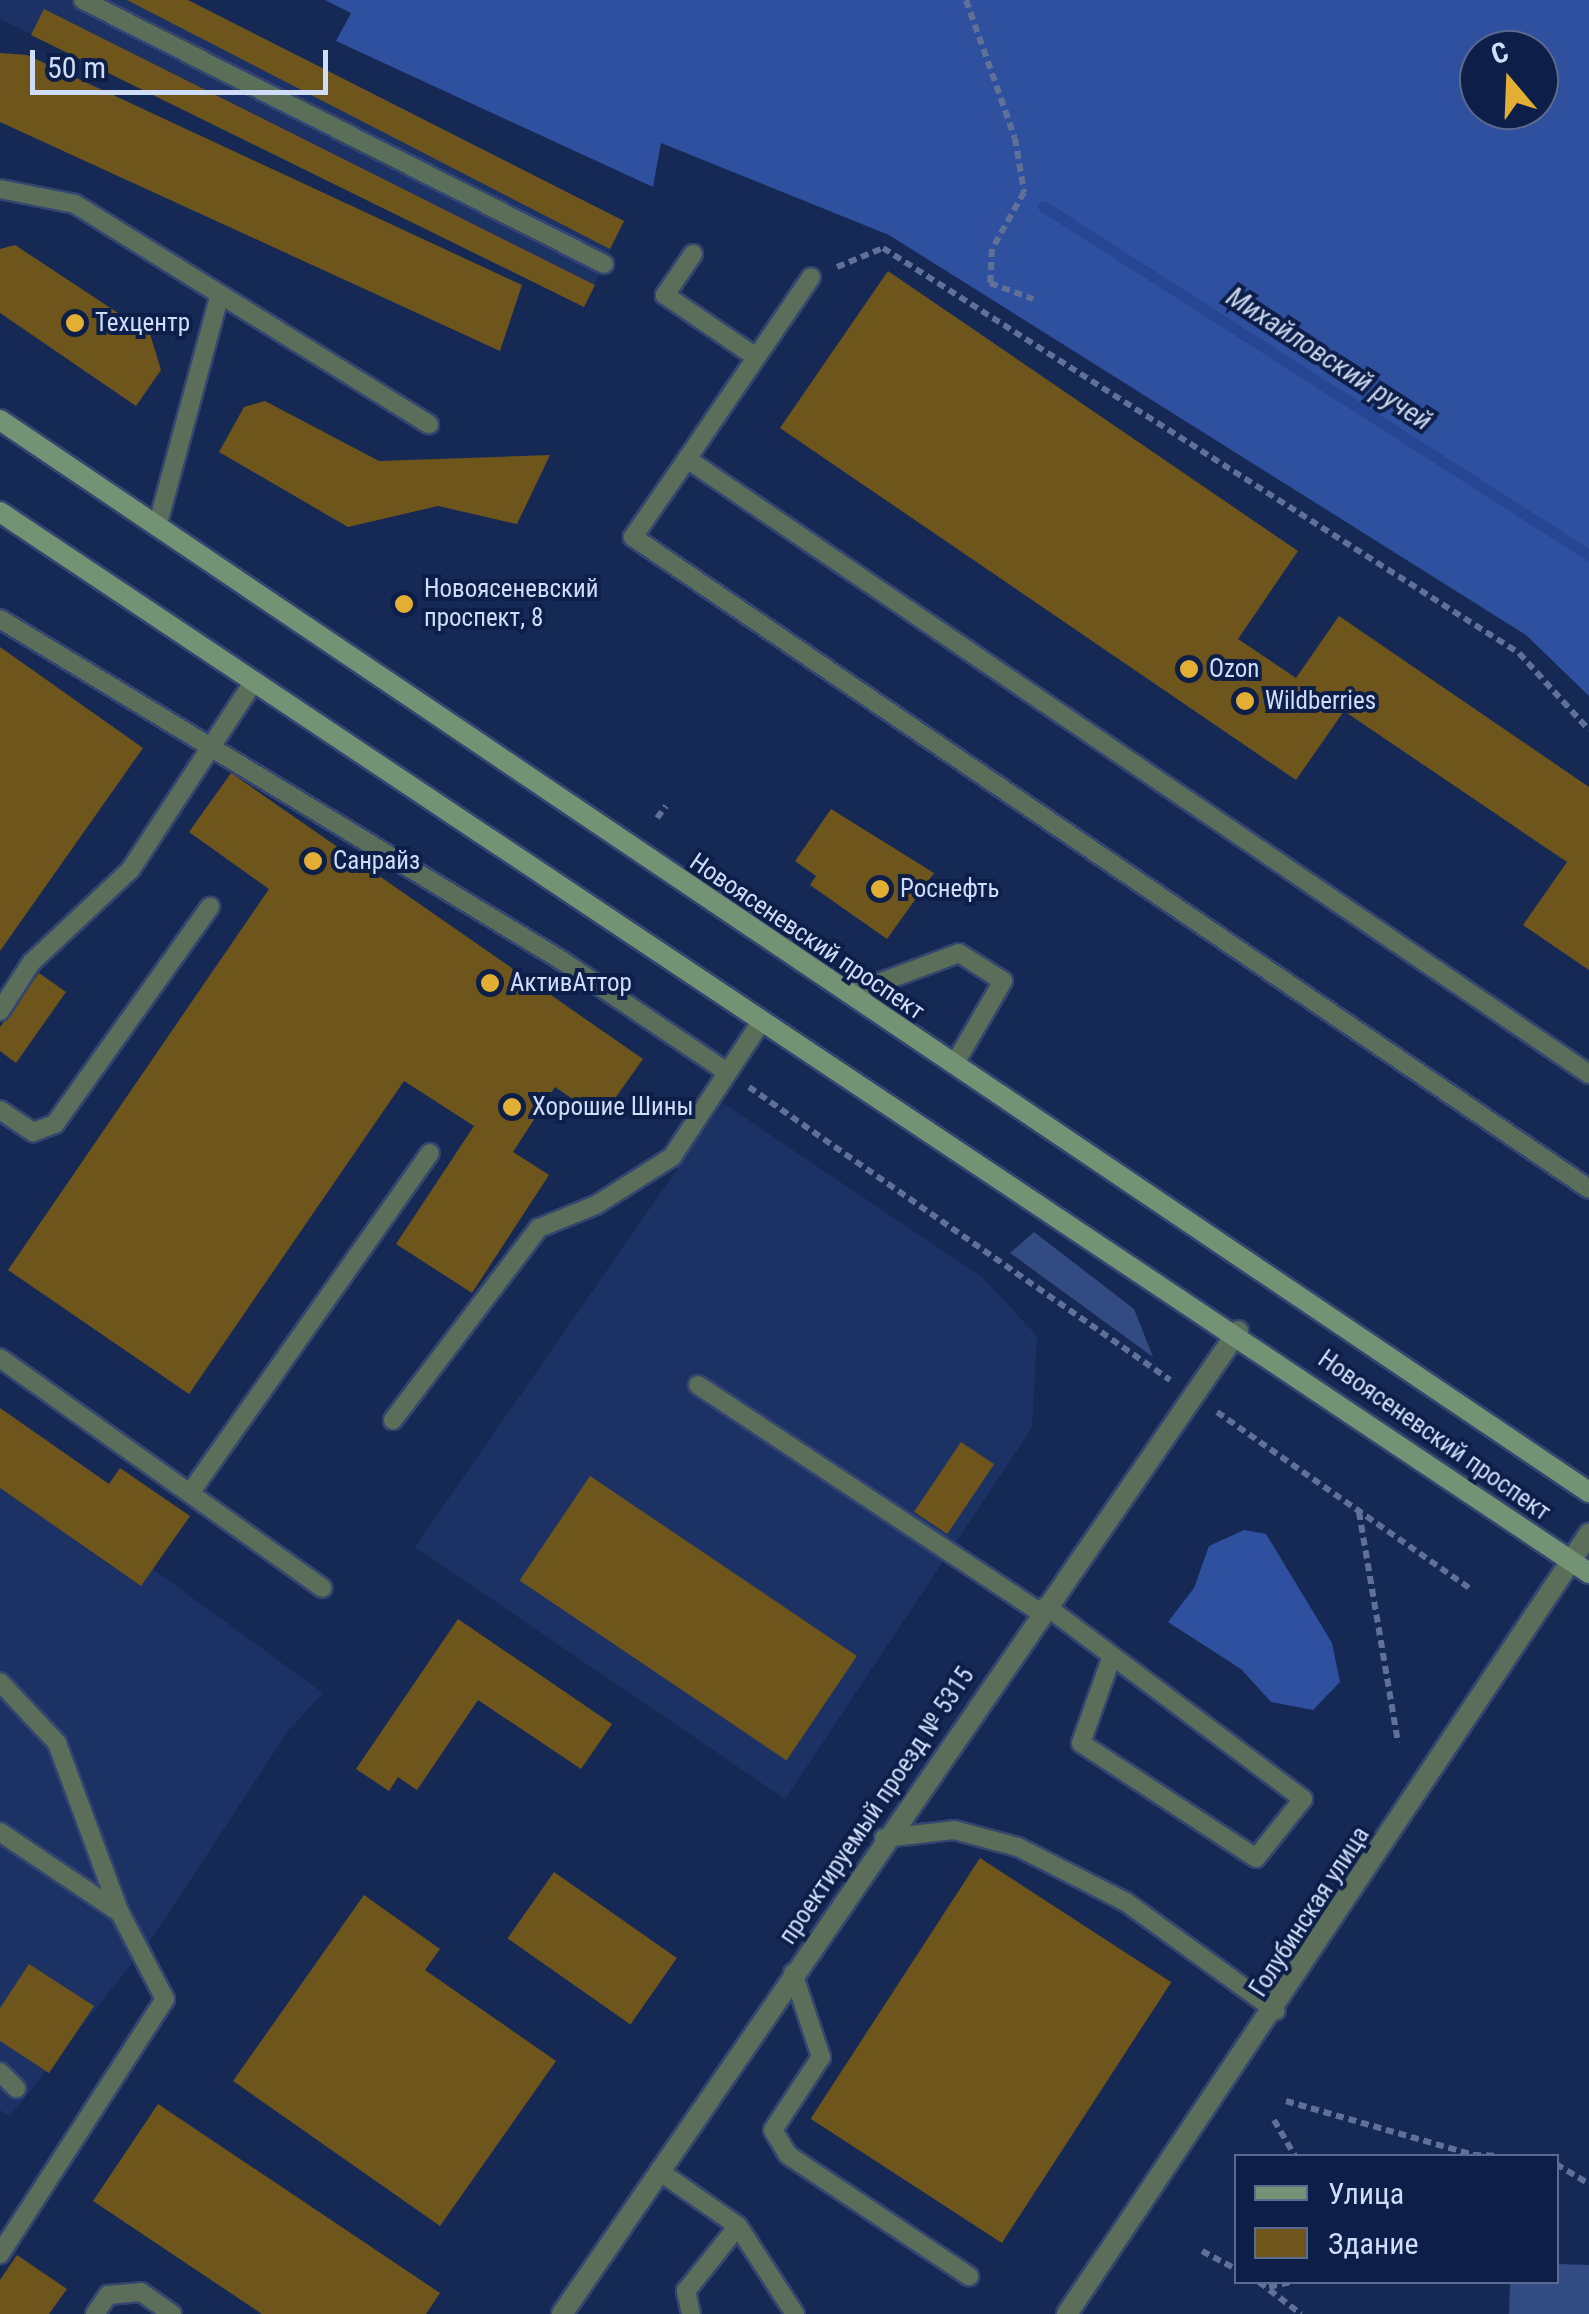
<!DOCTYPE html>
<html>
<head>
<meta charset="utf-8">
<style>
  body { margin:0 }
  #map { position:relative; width:1589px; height:2314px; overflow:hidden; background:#162955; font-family:"Roboto Condensed",sans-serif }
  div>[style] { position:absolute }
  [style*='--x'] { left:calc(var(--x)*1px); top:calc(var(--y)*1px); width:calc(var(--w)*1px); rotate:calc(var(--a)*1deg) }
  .built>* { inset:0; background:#1c3265 }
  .green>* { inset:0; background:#324b83 }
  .forest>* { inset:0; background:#2f509e }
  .stream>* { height:11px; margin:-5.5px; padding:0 5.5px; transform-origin:5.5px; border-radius:5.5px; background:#264694 }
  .building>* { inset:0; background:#6e551c; transform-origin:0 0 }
  .path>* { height:6px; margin-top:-3px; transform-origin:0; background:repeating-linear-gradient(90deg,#607197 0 8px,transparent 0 13px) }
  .roads { filter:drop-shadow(2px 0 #34466f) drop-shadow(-2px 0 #34466f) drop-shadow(0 2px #34466f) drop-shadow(0 -2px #34466f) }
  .service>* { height:18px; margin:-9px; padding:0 9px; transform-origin:9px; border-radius:9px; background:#5b6e5a }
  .minor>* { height:20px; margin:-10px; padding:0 10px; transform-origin:10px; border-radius:10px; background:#5b6e5a }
  .tertiary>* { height:20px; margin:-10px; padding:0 10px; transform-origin:10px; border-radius:10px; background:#5b6e5a }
  .secondary>* { height:20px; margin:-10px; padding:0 10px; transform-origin:10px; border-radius:10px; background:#749374 }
  .dots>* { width:28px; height:28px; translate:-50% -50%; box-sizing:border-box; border:5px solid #0d1e49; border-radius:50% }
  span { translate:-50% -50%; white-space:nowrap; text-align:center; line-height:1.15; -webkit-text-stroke:8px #0d1e49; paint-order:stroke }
  .poi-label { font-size:25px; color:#cfddf9 }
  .left { translate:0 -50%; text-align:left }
  .street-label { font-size:25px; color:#cfddf9 }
  .water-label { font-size:28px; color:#cad5eb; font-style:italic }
  .legend { position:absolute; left:1234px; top:2154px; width:325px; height:130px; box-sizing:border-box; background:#0d1e49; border:2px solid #5b6a8f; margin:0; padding:12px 18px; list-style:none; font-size:30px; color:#cfddf9 }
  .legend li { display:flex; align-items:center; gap:20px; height:50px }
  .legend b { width:50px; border:2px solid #5b6a8f }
  .north { position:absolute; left:1459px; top:30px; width:100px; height:100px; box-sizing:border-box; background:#0d1e49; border:2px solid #5b6a8f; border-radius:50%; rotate:341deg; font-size:28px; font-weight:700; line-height:40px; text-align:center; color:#cfddf9 }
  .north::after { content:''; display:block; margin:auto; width:35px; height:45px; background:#e2af34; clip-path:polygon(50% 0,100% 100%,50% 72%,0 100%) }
  .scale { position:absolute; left:30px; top:50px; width:298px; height:45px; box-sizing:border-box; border:5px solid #cfddf9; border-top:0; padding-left:12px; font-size:30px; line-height:35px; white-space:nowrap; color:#cfddf9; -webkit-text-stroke:8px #0d1e49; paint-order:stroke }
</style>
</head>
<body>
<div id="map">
  <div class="built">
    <i style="clip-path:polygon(0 0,188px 0,624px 221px,584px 307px,0 19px)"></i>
    <i style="clip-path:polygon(723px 1103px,982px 1277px,1037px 1336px,1032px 1428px,785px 1799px,415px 1547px)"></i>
    <i style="clip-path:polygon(0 1488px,140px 1586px,153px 1569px,323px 1693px,288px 1731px,150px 1941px,10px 2116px,0 2110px)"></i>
  </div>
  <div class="green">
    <i style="clip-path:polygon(1034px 1232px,1134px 1309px,1153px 1357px,1010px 1253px)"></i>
    <i style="clip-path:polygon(1557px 2264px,1589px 2265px,1589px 2314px,1509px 2314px,1510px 2282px,1556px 2282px)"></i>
  </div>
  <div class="forest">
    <i style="clip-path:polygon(evenodd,325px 0,1589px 0,1589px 696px,1526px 635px,889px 235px,661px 143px,653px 187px,336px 41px,351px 13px,325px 0,1479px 50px,1539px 50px,1539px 110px,1479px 110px,1479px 50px)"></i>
    <i style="clip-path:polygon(1244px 1530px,1266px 1534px,1332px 1643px,1340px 1682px,1313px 1710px,1271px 1702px,1241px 1669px,1168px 1622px,1194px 1588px,1209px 1546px)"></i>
  </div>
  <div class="stream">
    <i style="--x:1043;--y:206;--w:648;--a:32.59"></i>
  </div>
  <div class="building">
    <i style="clip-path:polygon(127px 0,188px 0,624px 221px,610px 249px)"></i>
    <i style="clip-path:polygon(44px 9px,595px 285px,584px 307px,31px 35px)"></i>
    <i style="clip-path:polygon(0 53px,27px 55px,522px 285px,500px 351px,0 122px)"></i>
    <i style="clip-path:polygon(15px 245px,150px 334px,161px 370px,136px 406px,0 313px,0 249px)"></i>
    <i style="clip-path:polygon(888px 271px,1298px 551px,1238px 639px,1296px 678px,1339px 616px,1589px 787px,1589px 970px,1523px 925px,1567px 862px,1344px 711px,1296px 780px,780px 428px)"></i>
    <i style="clip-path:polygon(265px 401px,379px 461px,550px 455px,517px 524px,438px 506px,348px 527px,219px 452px,244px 407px)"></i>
    <i style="clip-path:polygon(0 647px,143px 748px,0 951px)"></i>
    <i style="clip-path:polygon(231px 773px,643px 1059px,601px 1118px,555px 1087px,513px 1152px,549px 1175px,472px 1293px,396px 1244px,474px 1126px,404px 1081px,189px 1394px,8px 1270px,269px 889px,189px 832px)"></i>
    <i style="clip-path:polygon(831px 809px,934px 873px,887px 939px,810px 885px,816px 876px,795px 861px)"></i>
    <i style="clip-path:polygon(39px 973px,66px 992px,16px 1063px,0 1051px,0 1027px)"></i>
    <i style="clip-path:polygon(0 1408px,109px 1484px,120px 1468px,190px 1516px,141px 1586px,0 1488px)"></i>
    <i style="left:961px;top:1442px;width:40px;height:84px;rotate:34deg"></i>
    <i style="left:590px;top:1476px;width:322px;height:126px;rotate:34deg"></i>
    <i style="clip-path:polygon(458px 1619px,612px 1724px,581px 1769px,478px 1700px,417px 1790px,398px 1777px,389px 1791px,356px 1769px)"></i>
    <i style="left:980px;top:1858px;width:228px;height:311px;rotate:33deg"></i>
    <i style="left:554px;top:1872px;width:150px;height:81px;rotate:35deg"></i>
    <i style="clip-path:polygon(364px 1895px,440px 1949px,425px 1970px,556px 2061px,440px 2226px,233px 2081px)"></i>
    <i style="clip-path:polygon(29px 1964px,94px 2006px,49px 2073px,0 2041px,0 2008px)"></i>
    <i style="clip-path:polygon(158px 2104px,440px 2293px,426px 2314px,262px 2314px,93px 2201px)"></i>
    <i style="clip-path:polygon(17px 2255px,67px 2289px,49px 2314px,0 2314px,0 2280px)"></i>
  </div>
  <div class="path">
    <i style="--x:966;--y:0;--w:146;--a:70.5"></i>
    <i style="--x:1015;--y:138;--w:55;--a:80.5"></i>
    <i style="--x:1024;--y:192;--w:65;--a:119.3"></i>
    <i style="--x:992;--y:249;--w:34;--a:93"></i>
    <i style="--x:990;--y:283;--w:46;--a:20.4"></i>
    <i style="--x:837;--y:267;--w:50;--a:-22.4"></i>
    <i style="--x:883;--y:248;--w:754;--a:32.49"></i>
    <i style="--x:1519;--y:653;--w:104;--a:47.7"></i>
    <i style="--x:657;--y:818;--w:15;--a:-53"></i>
    <i style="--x:749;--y:1087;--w:513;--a:34.84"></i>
    <i style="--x:1217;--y:1412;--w:310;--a:34.9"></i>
    <i style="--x:1359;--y:1512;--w:234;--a:80.4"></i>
    <i style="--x:1286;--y:2101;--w:196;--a:16"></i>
    <i style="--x:1274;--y:2120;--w:42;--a:59.7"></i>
    <i style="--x:1473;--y:2155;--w:24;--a:2"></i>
    <i style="--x:1556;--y:2164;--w:39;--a:31"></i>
    <i style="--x:1202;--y:2251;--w:38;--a:28"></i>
    <i style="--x:1259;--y:2282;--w:53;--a:37.3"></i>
    <i style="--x:1269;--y:2287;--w:22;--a:-13"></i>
  </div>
  <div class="roads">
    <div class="service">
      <i style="--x:83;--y:0;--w:584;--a:26.87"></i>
      <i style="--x:0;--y:189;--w:76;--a:11.3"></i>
      <i style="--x:75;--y:204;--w:417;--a:31.9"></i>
      <i style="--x:693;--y:254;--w:50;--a:124.3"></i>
      <i style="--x:665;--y:295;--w:110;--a:34.3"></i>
      <i style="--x:687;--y:459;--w:220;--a:-55.7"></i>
      <i style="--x:157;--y:527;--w:241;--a:-74.9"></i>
      <i style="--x:0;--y:619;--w:657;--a:31.29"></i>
      <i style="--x:561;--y:960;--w:200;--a:34"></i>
      <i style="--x:849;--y:994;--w:117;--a:-20.4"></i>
      <i style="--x:959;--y:953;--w:52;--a:32.5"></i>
      <i style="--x:1003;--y:981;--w:97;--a:120.3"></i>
      <i style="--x:0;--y:1011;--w:57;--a:-57.1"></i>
      <i style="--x:31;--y:963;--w:137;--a:-43.2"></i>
      <i style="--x:131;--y:869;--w:225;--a:-56.8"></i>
      <i style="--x:1589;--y:1074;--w:1092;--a:-145.71"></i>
      <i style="--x:687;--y:459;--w:95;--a:124.7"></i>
      <i style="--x:633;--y:537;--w:1157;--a:34.29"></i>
      <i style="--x:0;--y:1110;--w:40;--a:34"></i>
      <i style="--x:33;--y:1132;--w:23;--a:-20"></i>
      <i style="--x:55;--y:1124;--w:267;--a:-54.5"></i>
      <i style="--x:0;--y:1358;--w:396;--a:35.5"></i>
      <i style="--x:698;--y:1385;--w:412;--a:33.6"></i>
      <i style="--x:393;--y:1420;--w:241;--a:-52.8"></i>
      <i style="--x:539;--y:1228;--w:61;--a:-22"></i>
      <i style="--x:596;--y:1205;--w:90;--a:-32.3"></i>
      <i style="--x:672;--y:1157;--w:162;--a:-56.6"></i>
      <i style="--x:190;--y:1493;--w:416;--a:-54.8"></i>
      <i style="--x:1046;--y:1606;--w:321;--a:36.9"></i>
      <i style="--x:1303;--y:1799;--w:75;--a:128.5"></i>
      <i style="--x:1256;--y:1858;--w:209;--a:-146.7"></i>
      <i style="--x:1081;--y:1743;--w:92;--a:-70.4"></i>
      <i style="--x:0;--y:1682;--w:83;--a:46.9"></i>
      <i style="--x:57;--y:1743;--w:181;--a:69.7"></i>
      <i style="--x:120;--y:1913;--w:97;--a:62.4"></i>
      <i style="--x:165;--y:1999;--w:304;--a:122.9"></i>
      <i style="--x:0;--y:1832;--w:145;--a:34"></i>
      <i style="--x:884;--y:1838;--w:70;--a:-6.5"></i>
      <i style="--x:954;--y:1830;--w:66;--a:14.9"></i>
      <i style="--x:1018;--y:1847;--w:121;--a:27"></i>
      <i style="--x:1126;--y:1902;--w:185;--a:36"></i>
      <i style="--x:793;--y:1973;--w:89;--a:71.6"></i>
      <i style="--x:821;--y:2057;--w:87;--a:123.3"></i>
      <i style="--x:773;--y:2130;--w:29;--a:59"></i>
      <i style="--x:788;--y:2155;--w:218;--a:33.8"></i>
      <i style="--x:0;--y:2072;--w:23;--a:45"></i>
      <i style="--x:659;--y:2171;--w:96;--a:34.8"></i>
      <i style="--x:738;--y:2226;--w:105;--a:57.1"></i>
      <i style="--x:95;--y:2314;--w:23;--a:-56"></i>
      <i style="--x:108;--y:2295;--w:33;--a:-5"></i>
      <i style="--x:141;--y:2292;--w:38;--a:35"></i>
      <i style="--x:691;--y:2314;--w:24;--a:-102"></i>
      <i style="--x:686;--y:2291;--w:83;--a:-51.3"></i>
    </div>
    <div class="minor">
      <i style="--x:562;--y:2314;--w:1193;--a:-55.48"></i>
    </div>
    <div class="tertiary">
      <i style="--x:1067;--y:2314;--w:939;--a:-56.21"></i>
    </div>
    <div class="secondary">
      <i style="--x:0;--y:420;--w:1917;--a:34.01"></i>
      <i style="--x:0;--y:512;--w:1911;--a:33.73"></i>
    </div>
  </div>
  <div class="dots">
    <i style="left:75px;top:323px;background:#e2af34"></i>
    <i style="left:404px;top:604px;background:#e2af34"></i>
    <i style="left:1189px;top:669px;background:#e2af34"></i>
    <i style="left:1245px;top:701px;background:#e2af34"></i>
    <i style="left:313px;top:861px;background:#e2af34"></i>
    <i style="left:880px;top:889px;background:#e2af34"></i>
    <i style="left:490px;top:983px;background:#e2af34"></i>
    <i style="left:512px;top:1107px;background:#e2af34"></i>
  </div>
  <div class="poi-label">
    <span class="left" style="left:95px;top:323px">Техцентр</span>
    <span class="left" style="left:424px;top:604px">Новоясеневский<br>проспект, 8</span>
    <span class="left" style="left:1209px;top:669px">Ozon</span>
    <span class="left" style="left:1265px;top:701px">Wildberries</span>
    <span class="left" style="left:333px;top:861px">Санрайз</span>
    <span class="left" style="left:900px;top:889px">Роснефть</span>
    <span class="left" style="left:510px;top:983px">АктивАттор</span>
    <span class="left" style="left:532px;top:1107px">Хорошие Шины</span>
  </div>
  <div class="street-label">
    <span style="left:807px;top:937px;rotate:34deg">Новоясеневский проспект</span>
    <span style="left:1434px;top:1436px;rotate:35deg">Новоясеневский проспект</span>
    <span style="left:877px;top:1806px;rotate:-56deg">проектируемый проезд № 5315</span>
    <span style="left:1310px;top:1912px;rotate:-57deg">Голубинская улица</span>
  </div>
  <div class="water-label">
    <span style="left:1329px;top:359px;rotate:33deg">Михайловский ручей</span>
  </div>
  <ul class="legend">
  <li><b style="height:12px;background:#749374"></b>Улица</li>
  <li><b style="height:28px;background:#6e551c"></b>Здание</li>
  </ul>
  <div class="north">С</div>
  <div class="scale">50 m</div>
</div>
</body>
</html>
